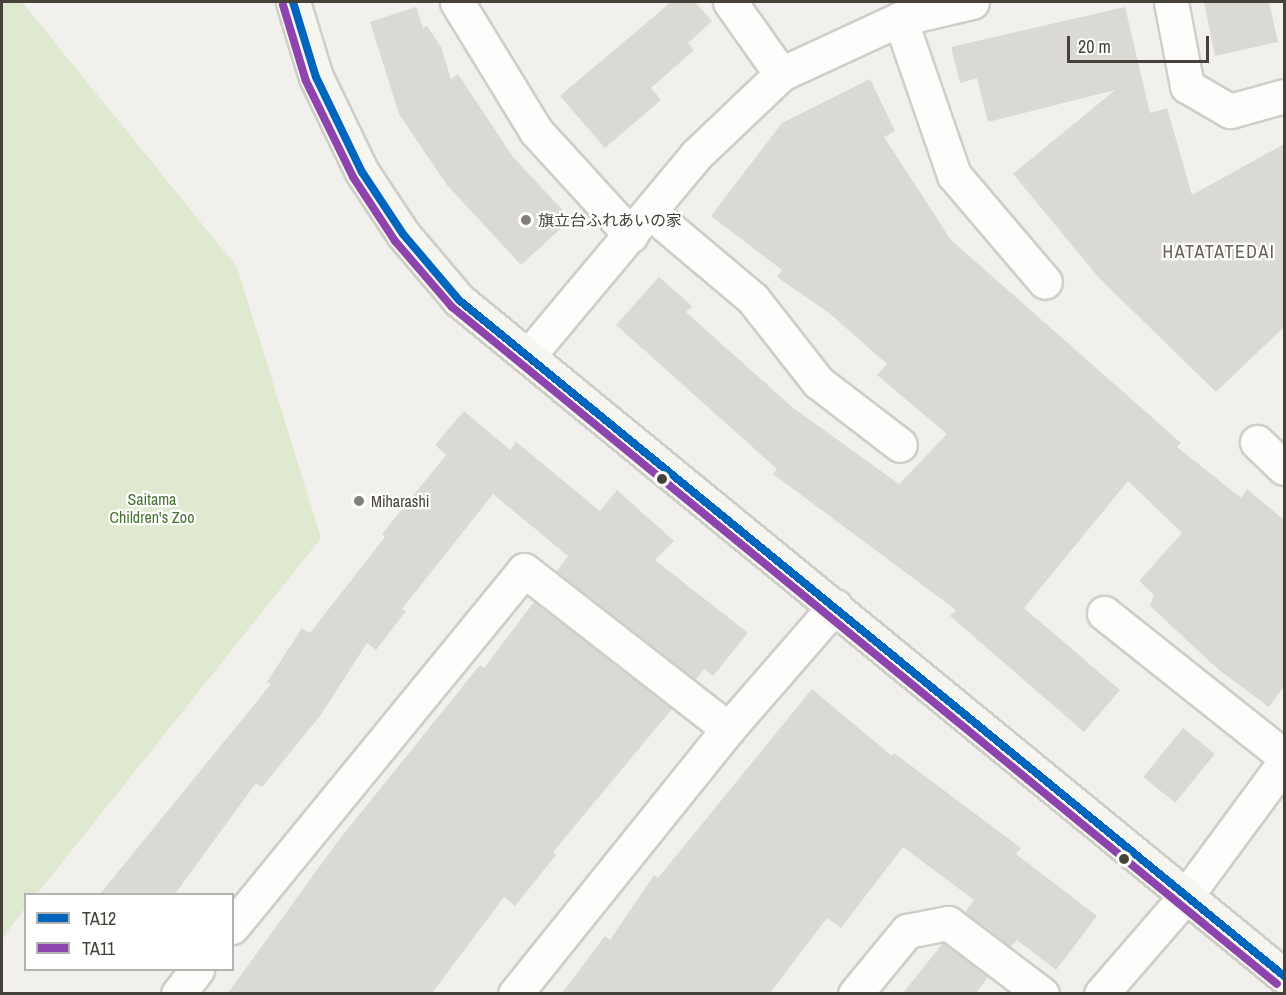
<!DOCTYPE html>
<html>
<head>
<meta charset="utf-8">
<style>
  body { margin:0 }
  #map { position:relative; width:1286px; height:995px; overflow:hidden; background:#f1f0ec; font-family:"Archivo Narrow","Noto Sans JP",sans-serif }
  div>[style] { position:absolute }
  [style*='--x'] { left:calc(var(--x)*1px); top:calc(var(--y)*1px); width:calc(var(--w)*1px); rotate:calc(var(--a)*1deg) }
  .green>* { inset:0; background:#dee9cf }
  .building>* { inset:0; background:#dbd9d4; transform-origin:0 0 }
  .roads { filter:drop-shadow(2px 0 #cfceca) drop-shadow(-2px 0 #cfceca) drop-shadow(0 2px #cfceca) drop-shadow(0 -2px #cfceca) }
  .street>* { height:33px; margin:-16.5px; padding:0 16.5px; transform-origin:16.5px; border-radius:16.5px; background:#fdfdfc }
  .secondary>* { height:33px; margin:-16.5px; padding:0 16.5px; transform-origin:16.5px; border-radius:16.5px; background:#f6f5f0 }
  .bus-1>* { height:8px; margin:-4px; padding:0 4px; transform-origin:4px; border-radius:4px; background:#0065bd }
  .bus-2>* { height:8px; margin:-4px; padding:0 4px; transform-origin:4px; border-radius:4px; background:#8e44ad }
  .dots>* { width:16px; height:16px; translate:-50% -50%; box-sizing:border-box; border:3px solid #fff; border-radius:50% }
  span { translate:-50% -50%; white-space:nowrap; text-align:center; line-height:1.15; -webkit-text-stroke:4.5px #fff; paint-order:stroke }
  .poi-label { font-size:16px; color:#464239 }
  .left { translate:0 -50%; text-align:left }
  .park-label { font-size:16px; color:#487332 }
  .neighbourhood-label { font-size:18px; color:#686051; letter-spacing:1.5px }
  .frame { position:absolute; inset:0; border:3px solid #464239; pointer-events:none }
  .legend { position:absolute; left:24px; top:893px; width:210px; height:78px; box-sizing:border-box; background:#fff; border:2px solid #b5b3b0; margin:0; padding:8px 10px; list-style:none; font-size:18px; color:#464239 }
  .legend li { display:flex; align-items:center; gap:12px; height:30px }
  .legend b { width:30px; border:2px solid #b5b3b0 }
  .scale { position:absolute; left:1067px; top:36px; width:142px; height:27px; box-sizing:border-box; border:3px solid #464239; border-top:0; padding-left:8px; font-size:18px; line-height:21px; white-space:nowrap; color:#464239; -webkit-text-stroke:4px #fff; paint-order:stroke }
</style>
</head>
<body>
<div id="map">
  <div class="green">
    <i style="clip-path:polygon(2px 2px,22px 2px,237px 267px,321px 538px,37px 894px,26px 894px,25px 908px,2px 939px)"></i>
  </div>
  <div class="building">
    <i style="clip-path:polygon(671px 2px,695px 2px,712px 21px,688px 43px,694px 50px,651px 88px,661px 100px,605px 148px,560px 96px)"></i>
    <i style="clip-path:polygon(1204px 2px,1269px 2px,1278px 42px,1215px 56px)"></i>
    <i style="clip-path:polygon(416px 7px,423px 28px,427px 26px,441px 47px,451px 79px,458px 74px,513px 157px,571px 219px,521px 265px,447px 185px,399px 114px,370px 22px)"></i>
    <i style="clip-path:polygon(1125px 7px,1150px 113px,1167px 108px,1192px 195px,1284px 144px,1284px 327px,1216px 392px,1100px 279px,1013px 174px,1115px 90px,988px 122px,977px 78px,960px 83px,951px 47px)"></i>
    <i style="clip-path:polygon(870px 79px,895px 131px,884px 137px,951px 240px,1181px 443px,1177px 447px,1241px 498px,1247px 489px,1284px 520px,1284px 686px,1269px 707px,1219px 670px,1150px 606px,1154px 595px,1139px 581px,1182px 533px,1128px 481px,1024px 608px,1120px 690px,1084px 732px,950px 616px,956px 610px,773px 474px,777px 469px,616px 325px,659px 277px,692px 306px,686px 312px,792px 407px,899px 484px,947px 434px,877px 375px,887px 364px,829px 313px,777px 277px,782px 270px,711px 216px,782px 123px)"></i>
    <i style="clip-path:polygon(464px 411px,510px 450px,516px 442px,600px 511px,617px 490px,674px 541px,655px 560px,748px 633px,713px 676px,704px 669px,695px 680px,556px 572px,568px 556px,493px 494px,402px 609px,406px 611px,376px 650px,367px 643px,320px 716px,262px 787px,256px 783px,175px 894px,100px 894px,271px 684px,267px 682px,302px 628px,310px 633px,385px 537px,382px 534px,446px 455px,435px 445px)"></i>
    <i style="clip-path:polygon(534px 602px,672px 709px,553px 852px,556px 855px,515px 906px,504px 897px,432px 993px,228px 993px,338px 841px,480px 665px,484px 668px)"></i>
    <i style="clip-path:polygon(812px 689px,892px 756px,894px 753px,1021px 848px,1016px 854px,1097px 916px,1056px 970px,1017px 940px,1011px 947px,965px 912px,974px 900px,903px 847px,841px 928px,827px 918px,770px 993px,562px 993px,605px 936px,610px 940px,654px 875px,658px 878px)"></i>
    <i style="left:1183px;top:728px;width:41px;height:63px;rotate:39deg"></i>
    <i style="clip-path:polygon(943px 943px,988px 977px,976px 993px,903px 993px)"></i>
  </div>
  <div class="roads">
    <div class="street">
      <i style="--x:457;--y:2;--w:151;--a:58.5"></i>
      <i style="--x:536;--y:131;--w:141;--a:47.6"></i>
      <i style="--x:730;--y:2;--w:88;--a:54.7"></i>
      <i style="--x:1171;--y:2;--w:86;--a:79.2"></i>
      <i style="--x:1187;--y:86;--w:50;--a:30.2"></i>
      <i style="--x:1230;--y:111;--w:56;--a:-15.5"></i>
      <i style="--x:900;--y:19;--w:165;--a:70.9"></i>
      <i style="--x:954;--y:175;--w:140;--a:49.6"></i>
      <i style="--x:651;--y:213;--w:133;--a:40.1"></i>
      <i style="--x:753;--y:299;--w:105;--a:51.9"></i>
      <i style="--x:818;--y:382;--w:103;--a:37.5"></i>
      <i style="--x:529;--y:355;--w:261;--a:-50.1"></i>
      <i style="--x:696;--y:155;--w:117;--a:-43.6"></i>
      <i style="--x:781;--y:74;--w:131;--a:-24.8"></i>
      <i style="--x:900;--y:19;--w:74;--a:-13.3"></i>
      <i style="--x:1257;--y:442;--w:37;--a:44"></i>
      <i style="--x:1104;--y:613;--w:230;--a:38.5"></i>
      <i style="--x:232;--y:927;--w:461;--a:-50.7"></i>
      <i style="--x:524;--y:570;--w:259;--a:37.9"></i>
      <i style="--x:178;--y:994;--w:31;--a:-52"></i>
      <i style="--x:515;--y:994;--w:340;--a:-51.2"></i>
      <i style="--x:728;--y:729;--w:163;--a:-49"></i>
      <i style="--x:855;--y:994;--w:82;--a:-50.5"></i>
      <i style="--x:907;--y:931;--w:42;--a:-11"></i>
      <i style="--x:948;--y:923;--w:118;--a:37.1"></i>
      <i style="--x:1101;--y:994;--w:130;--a:-49.1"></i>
      <i style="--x:1186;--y:896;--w:165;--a:-53.6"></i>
    </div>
    <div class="secondary">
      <i style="--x:293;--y:2;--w:78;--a:73"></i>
      <i style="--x:316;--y:77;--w:106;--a:64.2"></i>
      <i style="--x:362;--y:172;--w:74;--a:56.5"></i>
      <i style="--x:403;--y:234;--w:87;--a:49.7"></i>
      <i style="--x:459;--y:300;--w:1067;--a:39.33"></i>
    </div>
  </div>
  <div class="bus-1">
    <i style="--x:293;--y:2;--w:78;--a:73"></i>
    <i style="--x:316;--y:77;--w:106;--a:64.2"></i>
    <i style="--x:362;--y:172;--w:74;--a:56.5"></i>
    <i style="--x:403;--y:234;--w:87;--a:49.7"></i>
    <i style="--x:459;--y:300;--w:1067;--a:39.33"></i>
  </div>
  <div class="bus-2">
    <i style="--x:283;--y:5;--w:79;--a:73.2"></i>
    <i style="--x:306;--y:81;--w:107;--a:63.9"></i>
    <i style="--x:353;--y:177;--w:77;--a:56.7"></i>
    <i style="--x:395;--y:241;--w:87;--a:49.2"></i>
    <i style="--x:452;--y:307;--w:1067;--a:39.37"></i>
  </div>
  <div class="dots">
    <i style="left:526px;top:220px;background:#827f78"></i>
    <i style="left:662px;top:479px;background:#464239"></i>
    <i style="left:359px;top:501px;background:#827f78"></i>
    <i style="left:1124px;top:859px;background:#464239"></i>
  </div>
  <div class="poi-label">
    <span class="left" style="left:538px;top:220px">旗立台ふれあいの家</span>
    <span class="left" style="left:371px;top:501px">Miharashi</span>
  </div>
  <div class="park-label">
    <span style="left:152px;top:508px">Saitama<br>Children's Zoo</span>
  </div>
  <div class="neighbourhood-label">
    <span style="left:1219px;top:252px">HATATATEDAI</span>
  </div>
  <div class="frame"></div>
  <ul class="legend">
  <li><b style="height:8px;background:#0065bd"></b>TA12</li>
  <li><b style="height:8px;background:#8e44ad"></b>TA11</li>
  </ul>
  <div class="scale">20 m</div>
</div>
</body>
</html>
